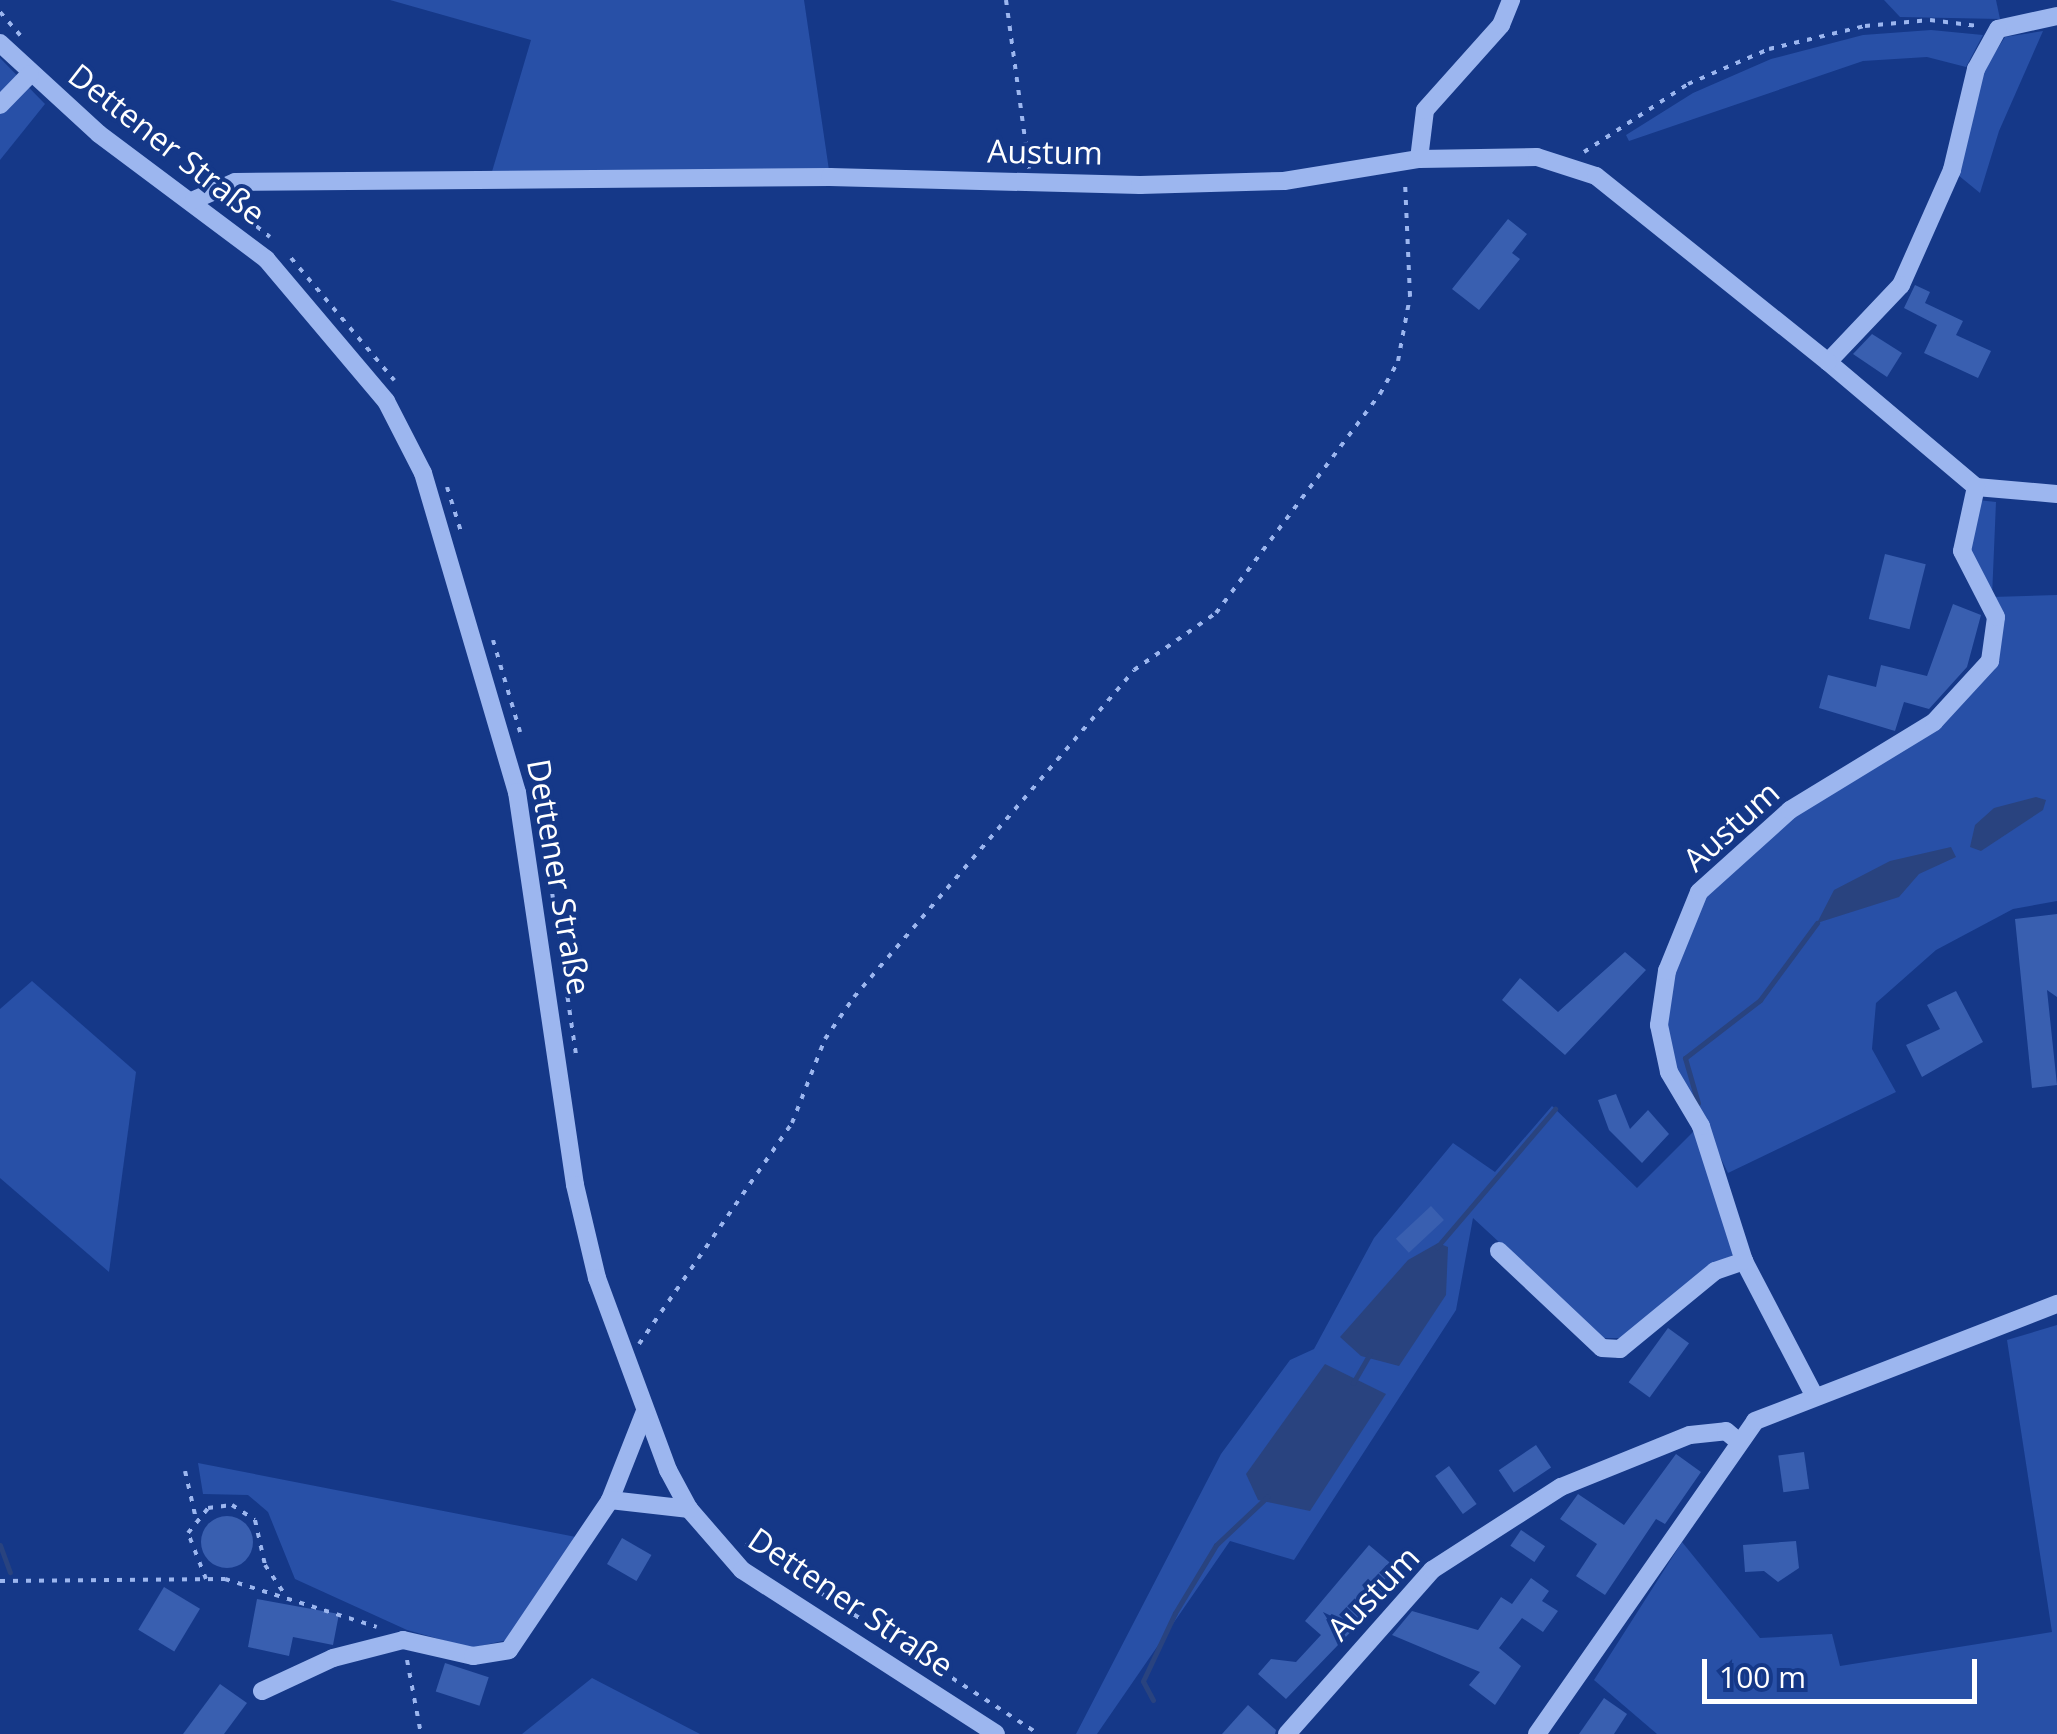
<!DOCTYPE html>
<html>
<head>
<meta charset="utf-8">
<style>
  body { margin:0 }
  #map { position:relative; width:2057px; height:1734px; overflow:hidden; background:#153888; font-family:"Open Sans",sans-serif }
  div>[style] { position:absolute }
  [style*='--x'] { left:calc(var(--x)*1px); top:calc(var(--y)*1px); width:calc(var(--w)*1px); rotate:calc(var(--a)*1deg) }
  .green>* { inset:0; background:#2850a7 }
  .water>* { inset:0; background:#29437f }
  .stream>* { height:5px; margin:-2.5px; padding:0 2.5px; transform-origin:2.5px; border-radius:2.5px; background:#29437f }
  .building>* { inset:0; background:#395fb0; transform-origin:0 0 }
  .round { border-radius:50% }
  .path>* { height:4px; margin-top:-2px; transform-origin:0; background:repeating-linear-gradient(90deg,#9cb6ef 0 5px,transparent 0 13px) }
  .minor>* { height:18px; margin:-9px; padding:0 9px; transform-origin:9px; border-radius:9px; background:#9cb6ef }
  span { translate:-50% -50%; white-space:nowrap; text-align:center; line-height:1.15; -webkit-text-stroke:8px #153888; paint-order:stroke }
  .street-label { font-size:32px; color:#fff }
  .scale { position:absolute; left:1702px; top:1659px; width:275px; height:45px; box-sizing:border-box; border:5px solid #fff; border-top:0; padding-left:12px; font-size:30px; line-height:35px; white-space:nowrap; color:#fff; -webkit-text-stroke:8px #153888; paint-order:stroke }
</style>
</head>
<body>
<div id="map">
  <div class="green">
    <i style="clip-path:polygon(390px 0,804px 0,830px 177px,491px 175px,531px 40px)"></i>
    <i style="clip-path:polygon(1884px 0,1996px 0,2000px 19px,1900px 17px)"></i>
    <i style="clip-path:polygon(1931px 30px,1983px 35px,1966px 67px,1927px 57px,1863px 61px,1629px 141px,1626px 135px,1693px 93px,1771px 59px,1863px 35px)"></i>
    <i style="clip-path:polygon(2043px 31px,1999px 131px,1980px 193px,1958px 175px,1982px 73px,2005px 37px)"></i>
    <i style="clip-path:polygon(0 58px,45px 104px,0 160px)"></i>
    <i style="clip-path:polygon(1978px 500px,1996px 502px,1992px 597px,2057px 595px,2057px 901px,2013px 909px,1936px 950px,1876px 1003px,1872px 1049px,1896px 1092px,1728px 1173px,1674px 1063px,1666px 1022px,1672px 975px,1705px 896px,1791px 817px,1943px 723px,1992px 668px,2003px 628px,1969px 553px)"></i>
    <i style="clip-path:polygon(32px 981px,136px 1072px,109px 1272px,0 1178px,0 1009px)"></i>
    <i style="clip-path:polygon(1552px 1106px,1637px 1188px,1695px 1130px,1735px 1254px,1704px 1269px,1624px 1338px,1603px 1338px,1473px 1218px,1456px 1310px,1294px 1560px,1230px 1541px,1097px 1734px,1076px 1734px,1221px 1454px,1290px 1360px,1314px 1349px,1374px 1238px,1453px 1143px,1495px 1172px)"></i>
    <i style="clip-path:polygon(2057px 1325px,2057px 1734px,1657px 1734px,1594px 1680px,1682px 1542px,1760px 1638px,1832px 1634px,1840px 1666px,2052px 1632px,2007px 1340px)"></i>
    <i style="clip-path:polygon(198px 1463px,576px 1537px,507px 1640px,471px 1648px,407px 1630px,295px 1579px,268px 1512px,248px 1495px,203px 1494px)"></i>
    <i style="clip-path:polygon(592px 1678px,700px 1734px,522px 1734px)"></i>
  </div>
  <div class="water">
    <i style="clip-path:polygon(2036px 797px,2046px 800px,2043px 810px,1981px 851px,1970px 847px,1975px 825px,1994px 808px)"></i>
    <i style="clip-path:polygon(1951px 847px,1956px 857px,1919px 874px,1899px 897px,1817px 923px,1834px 890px,1890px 861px)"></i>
    <i style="clip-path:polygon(1438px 1243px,1448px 1247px,1446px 1295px,1399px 1366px,1361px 1356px,1340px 1337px,1408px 1260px)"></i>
    <i style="clip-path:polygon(1325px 1364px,1386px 1394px,1310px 1511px,1258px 1500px,1246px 1474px)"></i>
  </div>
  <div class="stream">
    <i style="--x:1698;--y:1103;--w:47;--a:-106.1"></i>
    <i style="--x:1685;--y:1058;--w:95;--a:-37.7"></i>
    <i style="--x:1760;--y:1000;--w:96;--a:-53.5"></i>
    <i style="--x:1437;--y:1247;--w:182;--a:-49.5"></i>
    <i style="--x:1353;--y:1383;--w:34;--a:-60"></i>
    <i style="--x:0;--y:1545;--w:29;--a:70"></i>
    <i style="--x:1153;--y:1700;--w:21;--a:-118"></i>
    <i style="--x:1143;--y:1681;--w:75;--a:-64.8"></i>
    <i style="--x:1175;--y:1613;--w:79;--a:-58.9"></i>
    <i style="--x:1216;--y:1545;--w:71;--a:-43.3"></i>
  </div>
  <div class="building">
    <i style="clip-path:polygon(1508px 219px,1527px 234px,1512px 253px,1520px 259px,1479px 310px,1452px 289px)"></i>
    <i style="clip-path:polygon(1915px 285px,1930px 292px,1925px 303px,1963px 321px,1956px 335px,1991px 351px,1978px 378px,1924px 353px,1937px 325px,1904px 308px)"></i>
    <i style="clip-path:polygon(1872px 334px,1902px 353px,1887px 377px,1853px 354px)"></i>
    <i style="left:1885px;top:554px;width:42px;height:67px;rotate:14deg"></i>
    <i style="clip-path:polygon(1953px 604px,1981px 615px,1967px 667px,1929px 709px,1904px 702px,1895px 731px,1819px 708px,1828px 675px,1876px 687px,1881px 665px,1927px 676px)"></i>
    <i style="clip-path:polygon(2057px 914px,2057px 997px,2047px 990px,2057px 1085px,2032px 1088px,2015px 919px)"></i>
    <i style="clip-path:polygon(1625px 952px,1646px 970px,1565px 1055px,1502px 1000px,1520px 978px,1558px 1012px)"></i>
    <i style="clip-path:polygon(1956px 991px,1983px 1042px,1922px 1077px,1906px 1045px,1940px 1029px,1927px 1005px)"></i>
    <i style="clip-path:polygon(1616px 1094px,1630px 1129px,1648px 1110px,1669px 1134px,1642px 1163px,1609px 1130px,1598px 1100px)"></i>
    <i style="left:1431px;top:1206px;width:19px;height:48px;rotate:47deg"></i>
    <i style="left:1668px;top:1328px;width:26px;height:67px;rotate:36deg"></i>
    <i style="left:1536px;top:1445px;width:27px;height:45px;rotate:56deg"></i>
    <i style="left:1804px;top:1452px;width:37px;height:26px;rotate:82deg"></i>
    <i style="clip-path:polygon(1676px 1454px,1701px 1472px,1665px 1524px,1656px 1519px,1605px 1595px,1576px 1576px,1597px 1544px,1560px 1519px,1578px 1494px,1624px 1525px)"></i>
    <i style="left:1449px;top:1466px;width:47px;height:17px;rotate:54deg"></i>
    <i class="round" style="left:201px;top:1516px;width:52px;height:52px"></i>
    <i style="left:1521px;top:1530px;width:29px;height:19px;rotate:34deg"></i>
    <i style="left:622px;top:1538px;width:34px;height:30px;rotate:30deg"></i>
    <i style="clip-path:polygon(1796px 1541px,1799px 1568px,1778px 1582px,1764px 1571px,1745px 1572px,1743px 1545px)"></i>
    <i style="clip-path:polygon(1369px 1545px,1395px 1567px,1382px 1583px,1391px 1590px,1286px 1699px,1258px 1674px,1271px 1659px,1296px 1662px,1321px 1635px,1305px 1621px)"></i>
    <i style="clip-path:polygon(1531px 1578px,1549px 1591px,1542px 1601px,1558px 1611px,1543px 1632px,1522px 1618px,1499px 1648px,1521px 1666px,1495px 1705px,1469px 1685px,1480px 1672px,1392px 1635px,1412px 1611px,1478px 1630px,1501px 1597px,1512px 1604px)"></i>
    <i style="left:164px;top:1587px;width:42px;height:50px;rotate:31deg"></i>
    <i style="clip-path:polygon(257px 1599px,339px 1614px,333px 1645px,293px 1637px,289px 1656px,248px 1647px)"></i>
    <i style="left:445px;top:1663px;width:46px;height:30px;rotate:18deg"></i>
    <i style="clip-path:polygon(220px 1684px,247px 1703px,224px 1734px,183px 1734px)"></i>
    <i style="clip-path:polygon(1604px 1698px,1627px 1714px,1614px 1734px,1579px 1734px)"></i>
    <i style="clip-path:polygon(1248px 1705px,1276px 1730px,1275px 1734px,1222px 1734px)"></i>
  </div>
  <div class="path">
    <i style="--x:1006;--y:0;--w:170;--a:82.2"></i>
    <i style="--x:0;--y:12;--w:33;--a:49"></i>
    <i style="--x:1584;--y:152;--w:124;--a:-33.2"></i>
    <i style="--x:1688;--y:84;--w:88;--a:-23.4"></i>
    <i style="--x:1769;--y:49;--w:99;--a:-13.5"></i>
    <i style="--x:1865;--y:26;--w:65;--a:-5.3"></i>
    <i style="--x:1930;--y:20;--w:48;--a:7.1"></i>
    <i style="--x:226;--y:202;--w:56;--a:38.5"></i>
    <i style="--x:291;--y:258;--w:160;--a:49.8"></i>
    <i style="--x:447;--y:487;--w:50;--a:72.6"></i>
    <i style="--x:493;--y:640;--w:96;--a:73.6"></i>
    <i style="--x:539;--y:804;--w:255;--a:81.6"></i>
    <i style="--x:639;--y:1344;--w:269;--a:-55.3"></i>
    <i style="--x:792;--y:1123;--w:90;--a:-68.6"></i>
    <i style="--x:825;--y:1039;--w:51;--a:-55.4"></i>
    <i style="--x:854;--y:997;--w:430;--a:-49.4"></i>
    <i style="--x:1134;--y:670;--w:100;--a:-34.8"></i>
    <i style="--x:1216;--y:613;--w:274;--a:-53.2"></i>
    <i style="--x:1380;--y:394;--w:38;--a:-61"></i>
    <i style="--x:1398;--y:361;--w:66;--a:-79.5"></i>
    <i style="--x:1410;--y:296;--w:116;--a:-92.5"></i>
    <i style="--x:185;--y:1471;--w:49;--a:77.1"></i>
    <i style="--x:745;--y:1544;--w:350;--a:32.9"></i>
    <i style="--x:206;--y:1579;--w:49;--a:-111.4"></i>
    <i style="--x:188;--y:1533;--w:32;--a:-51"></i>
    <i style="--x:208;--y:1508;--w:24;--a:-7"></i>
    <i style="--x:232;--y:1505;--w:27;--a:33"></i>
    <i style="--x:255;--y:1520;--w:46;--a:77.5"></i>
    <i style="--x:265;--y:1565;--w:36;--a:56"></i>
    <i style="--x:0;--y:1581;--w:225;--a:-0.5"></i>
    <i style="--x:225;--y:1579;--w:159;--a:17.5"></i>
    <i style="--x:407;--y:1660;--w:75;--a:79.3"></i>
  </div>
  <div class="minor">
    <i style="--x:2057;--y:16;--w:60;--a:167.6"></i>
    <i style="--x:1998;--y:29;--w:46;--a:118.8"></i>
    <i style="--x:1976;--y:69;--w:104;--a:103.4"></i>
    <i style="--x:1952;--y:170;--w:126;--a:113.9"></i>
    <i style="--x:1901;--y:285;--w:106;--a:133.5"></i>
    <i style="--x:1828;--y:362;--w:194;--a:40.2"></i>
    <i style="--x:1976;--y:487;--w:81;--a:4.9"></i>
    <i style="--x:0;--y:43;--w:134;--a:42.6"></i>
    <i style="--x:99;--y:134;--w:209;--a:36.8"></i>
    <i style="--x:266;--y:259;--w:186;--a:49.8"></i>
    <i style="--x:386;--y:401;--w:81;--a:62.8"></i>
    <i style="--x:423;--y:473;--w:333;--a:73.6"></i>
    <i style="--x:517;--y:792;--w:397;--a:81.6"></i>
    <i style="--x:575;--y:1185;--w:96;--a:76.7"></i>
    <i style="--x:597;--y:1278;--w:205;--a:69.7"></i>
    <i style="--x:668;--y:1470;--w:44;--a:61.7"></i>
    <i style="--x:689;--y:1509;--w:81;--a:49"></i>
    <i style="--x:742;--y:1570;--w:302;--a:32.8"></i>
    <i style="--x:0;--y:105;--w:43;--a:-45.9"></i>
    <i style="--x:1419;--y:159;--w:49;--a:-83"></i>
    <i style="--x:1425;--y:110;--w:114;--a:-48.2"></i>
    <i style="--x:1501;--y:25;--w:27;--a:-68"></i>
    <i style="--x:194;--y:200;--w:45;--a:-23.7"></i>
    <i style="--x:235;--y:182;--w:595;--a:-0.48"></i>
    <i style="--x:830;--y:177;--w:310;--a:1.5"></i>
    <i style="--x:1140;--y:185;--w:144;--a:-1.6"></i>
    <i style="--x:1284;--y:181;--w:137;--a:-9.3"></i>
    <i style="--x:1419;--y:159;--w:118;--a:-1"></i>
    <i style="--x:1537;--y:157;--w:62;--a:17.9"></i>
    <i style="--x:1596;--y:176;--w:297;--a:38.7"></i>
    <i style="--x:1499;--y:1251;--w:141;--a:43.3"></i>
    <i style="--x:1602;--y:1348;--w:18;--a:3"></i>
    <i style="--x:1620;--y:1349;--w:123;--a:-39.4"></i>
    <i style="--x:1715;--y:1271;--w:31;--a:-19"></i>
    <i style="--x:1814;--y:1395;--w:151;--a:-117.6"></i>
    <i style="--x:1744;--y:1261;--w:142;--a:-107.7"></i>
    <i style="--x:1701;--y:1126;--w:63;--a:-120.7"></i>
    <i style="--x:1669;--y:1072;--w:48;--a:-102"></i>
    <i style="--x:1659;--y:1025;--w:55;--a:-81.6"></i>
    <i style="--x:1667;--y:971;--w:85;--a:-67.9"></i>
    <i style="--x:1699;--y:892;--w:122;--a:-42"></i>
    <i style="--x:1790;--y:810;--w:169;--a:-31.4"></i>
    <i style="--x:1934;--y:722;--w:83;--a:-47.4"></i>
    <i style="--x:1990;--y:661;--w:44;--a:-82.2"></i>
    <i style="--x:1996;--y:617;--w:74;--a:-117.3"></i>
    <i style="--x:1962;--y:551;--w:66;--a:-77.7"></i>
    <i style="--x:610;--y:1500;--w:96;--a:-68.5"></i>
    <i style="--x:262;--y:1691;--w:78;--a:-24.9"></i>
    <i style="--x:333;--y:1658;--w:72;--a:-14.4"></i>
    <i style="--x:403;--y:1640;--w:72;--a:12.9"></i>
    <i style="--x:473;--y:1656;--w:36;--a:-9"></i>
    <i style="--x:509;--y:1650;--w:181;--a:-56"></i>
    <i style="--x:610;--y:1500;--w:80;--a:6.5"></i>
    <i style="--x:1287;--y:1734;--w:219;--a:-48.5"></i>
    <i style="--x:1432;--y:1570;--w:153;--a:-32.8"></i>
    <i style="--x:1561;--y:1487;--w:139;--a:-22"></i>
    <i style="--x:1690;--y:1435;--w:36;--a:-6"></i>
    <i style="--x:1726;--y:1431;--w:16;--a:40"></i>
    <i style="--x:1537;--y:1734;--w:381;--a:-55.1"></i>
    <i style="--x:1755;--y:1421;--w:324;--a:-21.2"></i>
  </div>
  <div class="street-label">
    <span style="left:167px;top:144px;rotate:38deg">Dettener Straße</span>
    <span style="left:1045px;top:152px;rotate:1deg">Austum</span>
    <span style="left:1731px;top:826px;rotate:-42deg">Austum</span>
    <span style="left:559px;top:877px;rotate:80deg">Dettener Straße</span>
    <span style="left:1373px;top:1593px;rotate:-46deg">Austum</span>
    <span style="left:851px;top:1602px;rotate:34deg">Dettener Straße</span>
  </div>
  <div class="scale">100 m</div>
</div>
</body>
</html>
